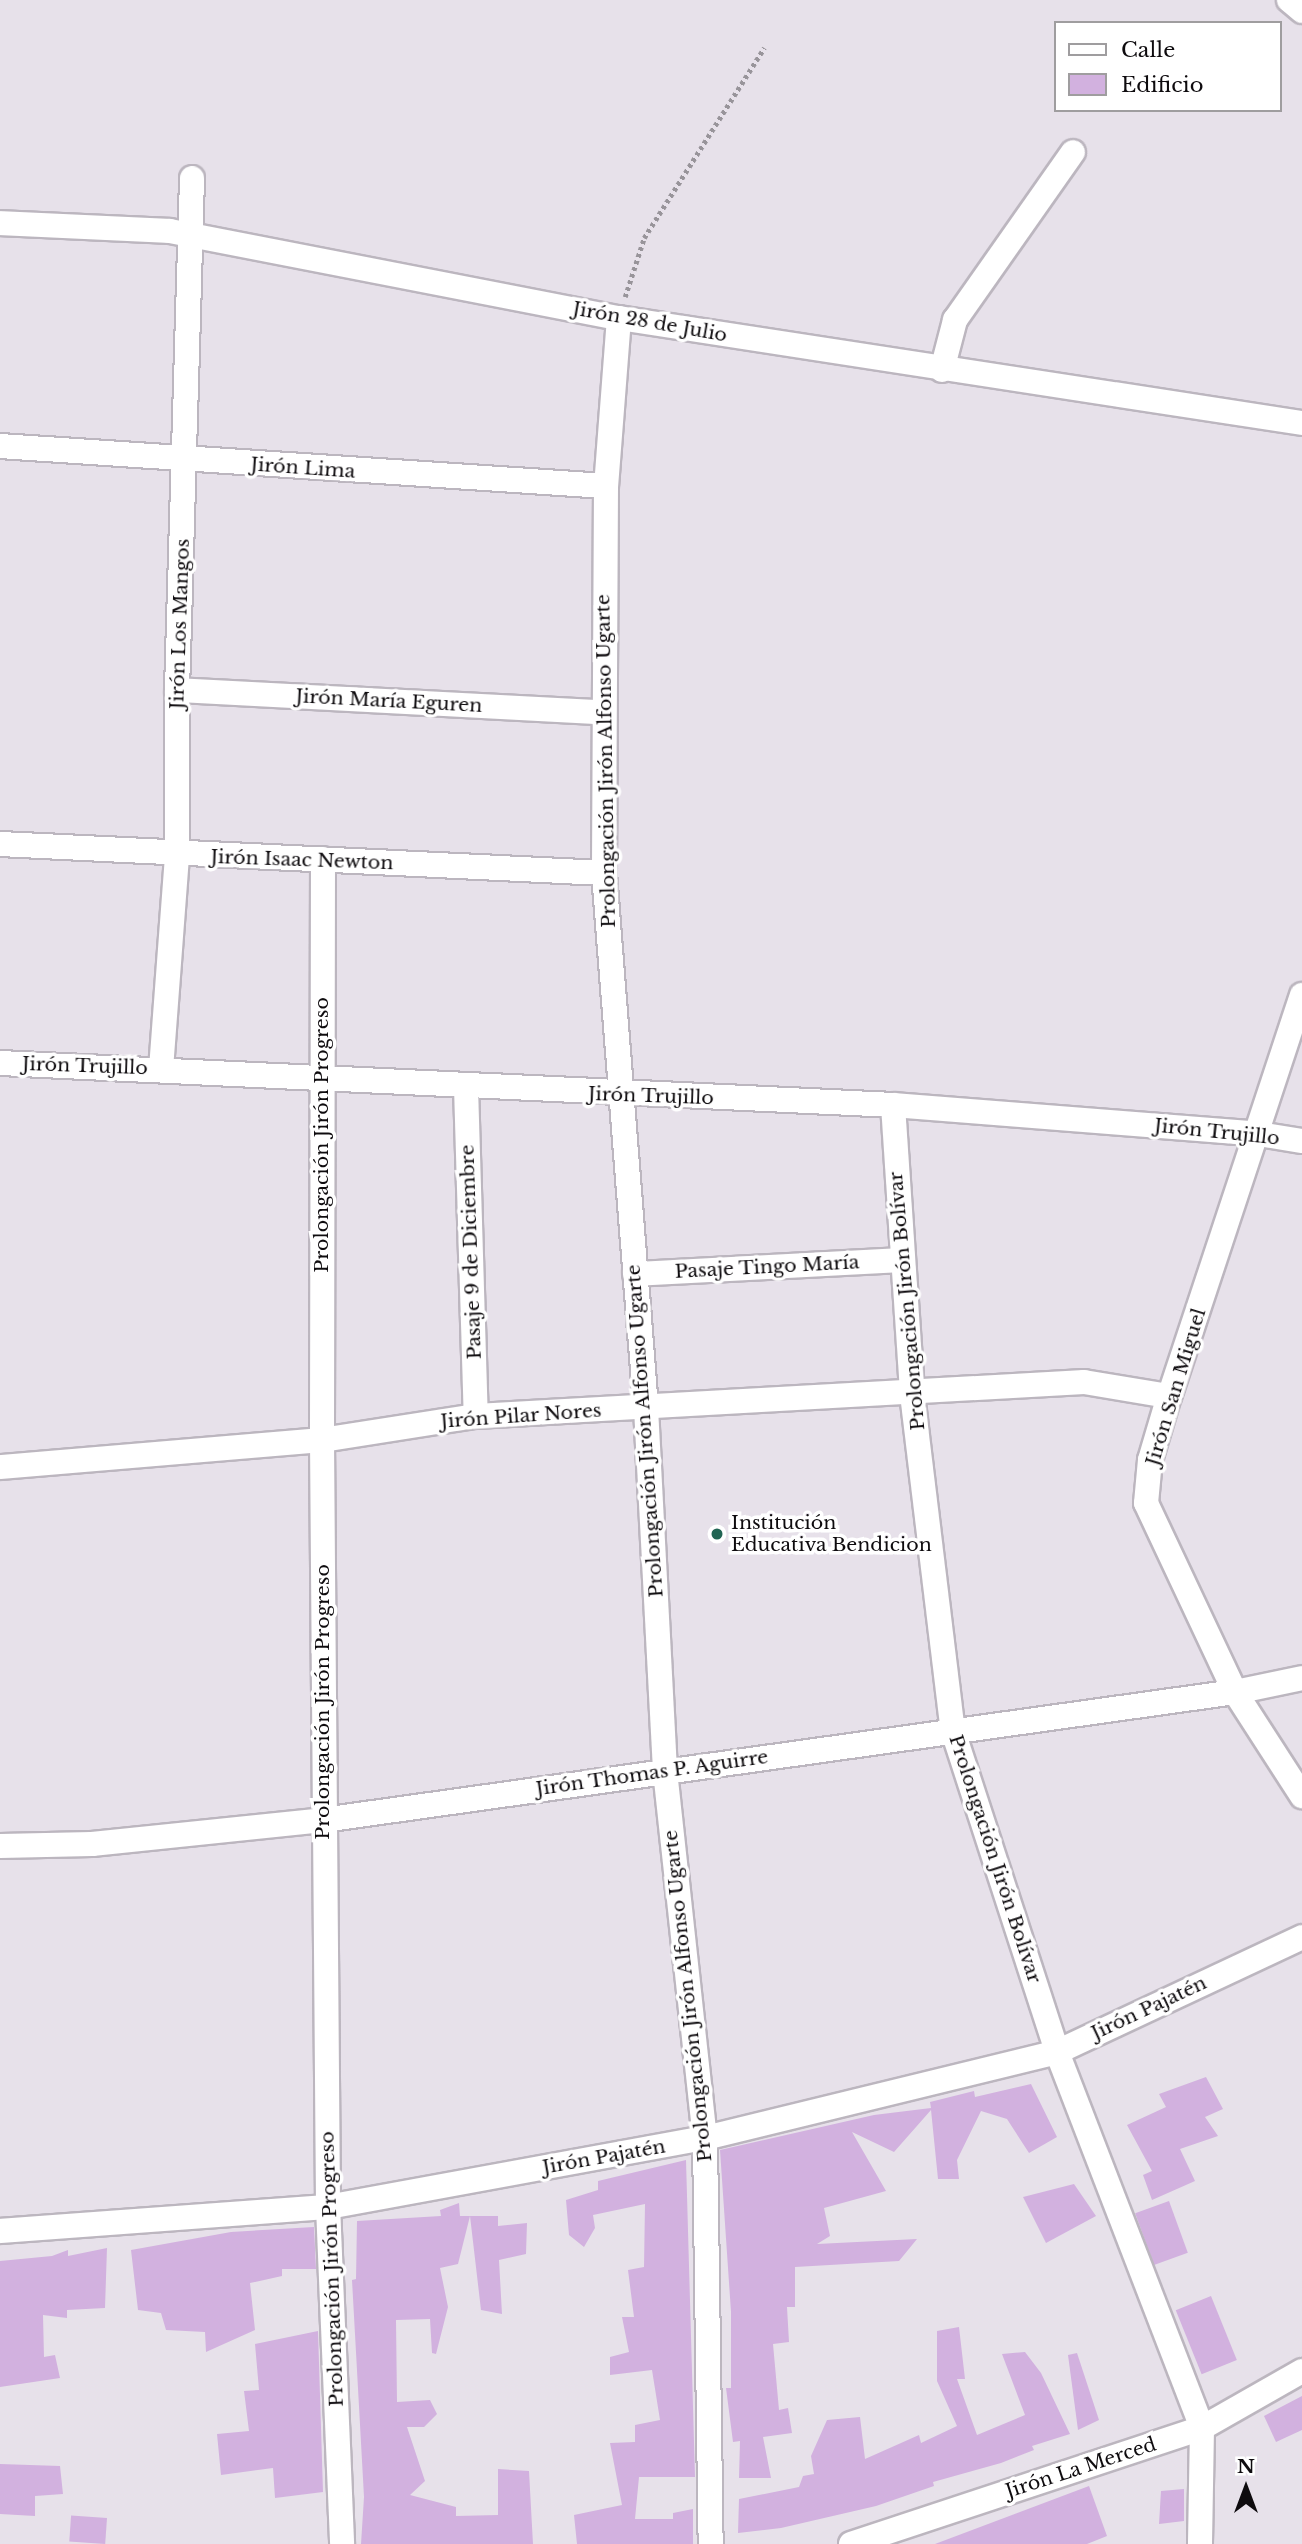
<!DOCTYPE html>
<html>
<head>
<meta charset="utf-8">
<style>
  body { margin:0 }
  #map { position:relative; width:1302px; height:2544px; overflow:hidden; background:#e7e1ea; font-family:"Libre Baskerville",serif }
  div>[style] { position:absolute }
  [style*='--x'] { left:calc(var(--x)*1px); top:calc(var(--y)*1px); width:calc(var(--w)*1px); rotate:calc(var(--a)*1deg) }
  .building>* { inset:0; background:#d2b1df; transform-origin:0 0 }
  .path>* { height:4.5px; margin-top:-2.25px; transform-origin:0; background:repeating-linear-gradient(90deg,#98949a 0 3.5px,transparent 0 7px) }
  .roads { filter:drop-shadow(2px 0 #bcb6bf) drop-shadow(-2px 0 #bcb6bf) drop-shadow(0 2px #bcb6bf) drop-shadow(0 -2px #bcb6bf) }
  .street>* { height:24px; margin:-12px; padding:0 12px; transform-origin:12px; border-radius:12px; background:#fff }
  .dots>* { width:19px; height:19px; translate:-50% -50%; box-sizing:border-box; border:4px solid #fff; border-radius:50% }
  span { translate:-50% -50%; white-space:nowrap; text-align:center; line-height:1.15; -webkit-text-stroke:7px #fff; paint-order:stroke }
  .street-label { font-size:19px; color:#0e0b0e }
  .poi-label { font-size:19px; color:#0e0b0e }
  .left { translate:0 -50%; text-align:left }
  .legend { position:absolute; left:1054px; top:21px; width:228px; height:91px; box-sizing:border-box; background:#fff; border:2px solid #9f9d9f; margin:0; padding:9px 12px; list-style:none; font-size:21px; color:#0e0b0e }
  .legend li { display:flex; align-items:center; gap:14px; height:35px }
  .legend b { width:35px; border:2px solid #9f9d9f }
  .north { position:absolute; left:1211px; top:2453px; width:70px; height:70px; -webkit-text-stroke:5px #fff; paint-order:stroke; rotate:0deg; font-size:19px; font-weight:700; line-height:28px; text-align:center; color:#0e0b0e }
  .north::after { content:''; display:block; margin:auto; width:24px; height:32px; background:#0e0b0e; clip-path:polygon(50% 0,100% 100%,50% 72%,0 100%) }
</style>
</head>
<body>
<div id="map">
  <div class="building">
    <i style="clip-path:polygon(1206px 2077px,1223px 2109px,1205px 2117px,1218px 2136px,1180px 2149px,1195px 2181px,1152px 2200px,1143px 2175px,1152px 2171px,1127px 2125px,1166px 2107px,1159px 2094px)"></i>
    <i style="clip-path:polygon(1031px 2084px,1057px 2137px,1029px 2153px,1007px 2119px,981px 2111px,957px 2160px,959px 2179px,938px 2179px,931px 2110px,894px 2152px,852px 2132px,886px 2191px,824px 2208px,830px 2236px,817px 2244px,917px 2239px,899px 2261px,795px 2267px,795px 2307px,787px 2307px,789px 2342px,773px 2344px,779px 2410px,788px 2408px,792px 2433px,763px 2437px,771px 2478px,739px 2478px,740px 2441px,733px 2442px,726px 2388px,731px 2388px,731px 2312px,720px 2150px,874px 2115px,931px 2108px,930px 2102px,974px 2091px,975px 2097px)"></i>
    <i style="clip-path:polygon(686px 2160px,695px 2477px,639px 2477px,635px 2519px,673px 2519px,673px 2513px,693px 2509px,693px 2544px,577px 2544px,574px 2515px,622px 2505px,610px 2443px,635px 2442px,635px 2425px,660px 2420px,652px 2370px,610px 2375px,610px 2357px,629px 2352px,622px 2317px,634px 2317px,628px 2270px,644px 2267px,645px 2204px,593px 2215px,595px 2228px,584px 2247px,569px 2235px,566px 2200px,598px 2190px,598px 2181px)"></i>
    <i style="clip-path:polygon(1074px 2184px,1096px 2216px,1046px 2243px,1023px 2197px)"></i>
    <i style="left:1169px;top:2201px;width:55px;height:36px;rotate:70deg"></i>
    <i style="clip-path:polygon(459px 2203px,460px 2216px,498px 2216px,498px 2226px,527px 2223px,526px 2254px,499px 2260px,502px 2314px,481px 2310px,470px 2216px,458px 2264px,440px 2268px,448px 2307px,436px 2354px,432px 2353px,430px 2319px,396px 2320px,397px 2402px,430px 2400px,437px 2414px,424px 2427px,407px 2427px,425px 2481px,410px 2495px,456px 2507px,456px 2516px,498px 2515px,498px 2469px,529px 2471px,533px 2544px,361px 2544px,364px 2497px,352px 2280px,356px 2279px,357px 2221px,441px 2216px,440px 2210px)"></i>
    <i style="clip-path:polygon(314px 2227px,316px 2269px,282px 2269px,282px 2276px,250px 2283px,255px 2330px,206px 2352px,205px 2332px,166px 2330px,161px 2313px,138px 2310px,131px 2250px,231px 2232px)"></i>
    <i style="clip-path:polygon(107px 2248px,105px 2308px,67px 2310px,67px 2318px,43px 2315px,44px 2357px,55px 2355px,60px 2378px,0 2387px,0 2261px,52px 2256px,68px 2250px,68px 2256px)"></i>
    <i style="left:1211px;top:2296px;width:69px;height:38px;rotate:68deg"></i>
    <i style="clip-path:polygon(959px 2327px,965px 2379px,957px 2379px,977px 2435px,1025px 2415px,1002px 2354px,1025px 2352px,1041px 2373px,1070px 2434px,1032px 2446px,1034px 2450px,1001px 2463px,933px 2482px,934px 2486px,876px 2506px,781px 2528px,738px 2533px,739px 2499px,799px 2487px,803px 2476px,814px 2474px,811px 2456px,827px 2420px,860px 2417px,865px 2459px,919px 2435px,921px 2443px,957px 2426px,937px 2381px,937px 2331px)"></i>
    <i style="clip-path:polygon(318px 2331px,323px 2492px,275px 2498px,273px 2468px,221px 2475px,217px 2434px,249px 2431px,244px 2391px,259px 2390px,255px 2344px)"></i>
    <i style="clip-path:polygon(1077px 2353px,1099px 2420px,1078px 2430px,1068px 2355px)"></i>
    <i style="clip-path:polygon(1302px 2396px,1302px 2430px,1276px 2442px,1264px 2416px)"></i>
    <i style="clip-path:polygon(0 2464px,60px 2466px,63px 2494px,35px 2496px,35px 2516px,0 2514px)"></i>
    <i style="clip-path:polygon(1089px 2486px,1107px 2536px,1087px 2544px,935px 2544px)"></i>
    <i style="clip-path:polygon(1184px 2489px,1184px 2521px,1159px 2524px,1161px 2491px)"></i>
    <i style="left:107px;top:2518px;width:26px;height:36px;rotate:94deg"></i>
  </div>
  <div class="path">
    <i style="--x:625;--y:297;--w:62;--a:-72.1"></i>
    <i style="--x:644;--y:238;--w:225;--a:-57.7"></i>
  </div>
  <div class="roads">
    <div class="street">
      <i style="--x:1289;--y:0;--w:17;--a:40"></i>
      <i style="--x:0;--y:223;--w:170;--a:2.7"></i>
      <i style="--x:170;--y:231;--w:457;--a:11"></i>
      <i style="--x:619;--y:318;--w:691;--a:8.74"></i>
      <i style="--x:619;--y:318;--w:169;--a:94.4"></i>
      <i style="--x:606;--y:486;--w:387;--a:90.3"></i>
      <i style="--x:604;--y:873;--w:537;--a:85.51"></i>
      <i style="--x:646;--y:1408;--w:363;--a:87"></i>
      <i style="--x:665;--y:1771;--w:369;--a:83.8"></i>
      <i style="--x:705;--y:2138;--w:406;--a:89.2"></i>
      <i style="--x:942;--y:370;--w:52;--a:-75.4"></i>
      <i style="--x:955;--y:320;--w:205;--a:-54.9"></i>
      <i style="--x:0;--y:446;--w:607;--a:3.78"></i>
      <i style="--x:177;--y:690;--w:426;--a:3"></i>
      <i style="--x:0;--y:844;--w:605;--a:2.75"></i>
      <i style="--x:323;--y:859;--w:581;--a:90.1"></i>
      <i style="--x:322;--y:1440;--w:767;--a:89.55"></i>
      <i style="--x:328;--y:2207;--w:337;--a:87.6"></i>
      <i style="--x:1302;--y:995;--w:422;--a:108.3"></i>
      <i style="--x:1169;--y:1396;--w:67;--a:106.5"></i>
      <i style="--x:1150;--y:1460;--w:43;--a:95.3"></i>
      <i style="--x:1146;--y:1503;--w:209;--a:64.8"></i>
      <i style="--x:1235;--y:1692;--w:124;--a:57.2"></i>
      <i style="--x:0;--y:1063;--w:894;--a:2.69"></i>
      <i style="--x:893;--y:1105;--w:367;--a:4.5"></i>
      <i style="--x:1259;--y:1134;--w:44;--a:9.2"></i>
      <i style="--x:161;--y:1069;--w:214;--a:-85.7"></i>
      <i style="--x:177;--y:856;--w:166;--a:-90"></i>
      <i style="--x:177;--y:690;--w:512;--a:-88.32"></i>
      <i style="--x:466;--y:1087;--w:329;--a:88.3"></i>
      <i style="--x:893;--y:1105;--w:290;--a:86.2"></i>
      <i style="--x:912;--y:1394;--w:339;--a:83.1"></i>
      <i style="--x:953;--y:1731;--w:337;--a:72"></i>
      <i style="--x:1057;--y:2052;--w:403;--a:68.9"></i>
      <i style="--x:1202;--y:2428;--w:116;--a:91"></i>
      <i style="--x:635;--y:1274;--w:265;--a:-3"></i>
      <i style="--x:0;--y:1467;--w:323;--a:-4.8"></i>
      <i style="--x:322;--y:1440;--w:156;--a:-8.9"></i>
      <i style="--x:476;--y:1416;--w:609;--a:-3.2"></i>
      <i style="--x:1084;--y:1382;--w:86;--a:9.4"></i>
      <i style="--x:0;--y:1846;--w:92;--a:-1.2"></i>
      <i style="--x:92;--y:1844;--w:232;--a:-5.9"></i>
      <i style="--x:323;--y:1820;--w:921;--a:-7.99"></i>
      <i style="--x:1235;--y:1692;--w:68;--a:-11.8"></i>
      <i style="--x:0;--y:2231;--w:329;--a:-4.2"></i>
      <i style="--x:328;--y:2207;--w:383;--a:-10.4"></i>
      <i style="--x:705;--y:2138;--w:362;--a:-13.7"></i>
      <i style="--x:1057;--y:2052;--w:271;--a:-25.1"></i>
      <i style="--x:851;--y:2544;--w:370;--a:-18.3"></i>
      <i style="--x:1202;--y:2428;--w:115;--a:-29.7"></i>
    </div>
  </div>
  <div class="dots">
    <i style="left:717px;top:1534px;background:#216453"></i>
  </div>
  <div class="street-label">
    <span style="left:650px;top:322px;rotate:10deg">Jirón 28 de Julio</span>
    <span style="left:303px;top:468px;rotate:4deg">Jirón Lima</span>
    <span style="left:180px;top:624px;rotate:-88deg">Jirón Los Mangos</span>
    <span style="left:389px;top:701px;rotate:3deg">Jirón María Eguren</span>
    <span style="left:606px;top:761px;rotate:-91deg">Prolongación Jirón Alfonso Ugarte</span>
    <span style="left:302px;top:860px;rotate:2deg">Jirón Isaac Newton</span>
    <span style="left:85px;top:1066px;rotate:2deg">Jirón Trujillo</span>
    <span style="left:651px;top:1096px;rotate:2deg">Jirón Trujillo</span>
    <span style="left:1217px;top:1132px;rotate:6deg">Jirón Trujillo</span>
    <span style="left:322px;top:1135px;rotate:-90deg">Prolongación Jirón Progreso</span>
    <span style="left:471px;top:1252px;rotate:-92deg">Pasaje 9 de Diciembre</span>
    <span style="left:767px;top:1267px;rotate:-3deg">Pasaje Tingo María</span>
    <span style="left:907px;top:1301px;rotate:-95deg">Prolongación Jirón Bolívar</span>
    <span style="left:1176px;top:1387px;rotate:-73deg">Jirón San Miguel</span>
    <span style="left:521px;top:1416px;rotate:-4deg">Jirón Pilar Nores</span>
    <span style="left:645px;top:1431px;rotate:-94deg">Prolongación Jirón Alfonso Ugarte</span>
    <span style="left:323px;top:1702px;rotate:-90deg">Prolongación Jirón Progreso</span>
    <span style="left:652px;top:1773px;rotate:-8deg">Jirón Thomas P. Aguirre</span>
    <span style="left:995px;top:1859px;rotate:72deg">Prolongación Jirón Bolívar</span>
    <span style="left:688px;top:1996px;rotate:-96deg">Prolongación Jirón Alfonso Ugarte</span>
    <span style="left:1149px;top:2008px;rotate:-25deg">Jirón Pajatén</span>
    <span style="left:604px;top:2157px;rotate:-10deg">Jirón Pajatén</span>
    <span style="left:332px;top:2269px;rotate:-92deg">Prolongación Jirón Progreso</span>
    <span style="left:1081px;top:2468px;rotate:-18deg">Jirón La Merced</span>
  </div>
  <div class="poi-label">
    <span class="left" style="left:731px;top:1534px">Institución<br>Educativa Bendicion</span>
  </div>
  <ul class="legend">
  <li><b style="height:9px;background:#fff"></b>Calle</li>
  <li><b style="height:19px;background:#d2b1df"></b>Edificio</li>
  </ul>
  <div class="north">N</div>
</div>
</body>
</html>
